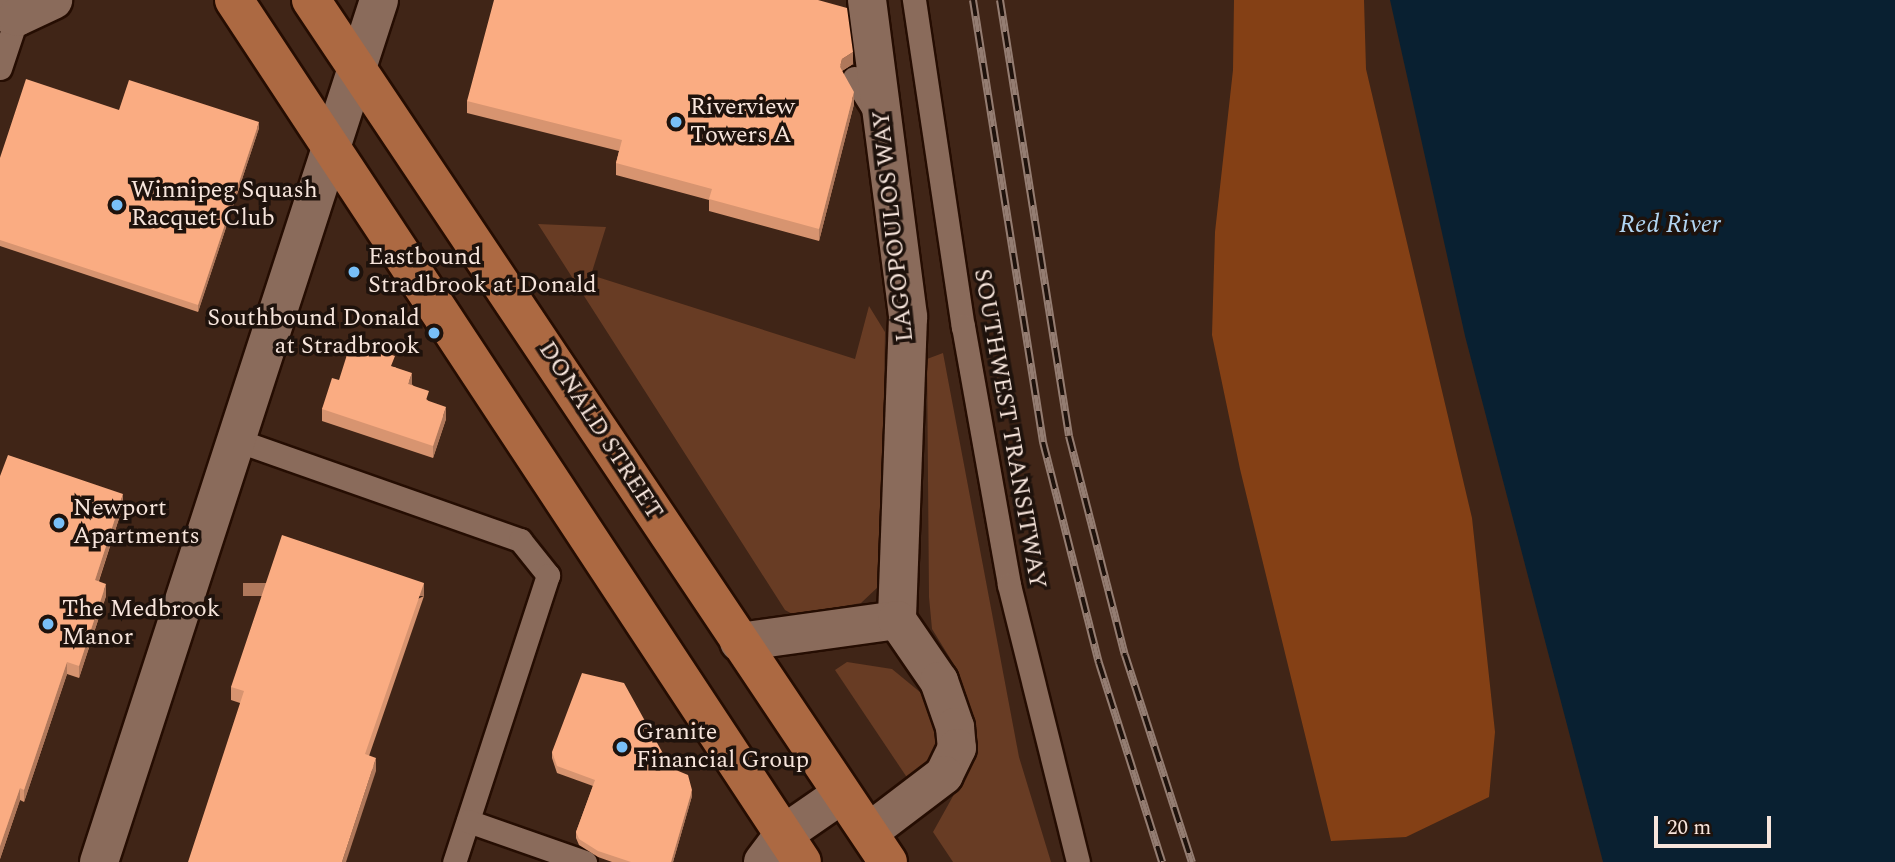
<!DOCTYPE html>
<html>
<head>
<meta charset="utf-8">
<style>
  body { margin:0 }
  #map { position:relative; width:1895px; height:862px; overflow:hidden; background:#402517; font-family:Spectral,serif }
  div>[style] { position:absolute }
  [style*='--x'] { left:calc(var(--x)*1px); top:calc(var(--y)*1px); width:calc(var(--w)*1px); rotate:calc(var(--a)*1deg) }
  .green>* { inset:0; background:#683c24 }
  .forest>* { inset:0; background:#844015 }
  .water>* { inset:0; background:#092031 }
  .roads { filter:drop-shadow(2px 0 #250d02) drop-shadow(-2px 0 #250d02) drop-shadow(0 2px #250d02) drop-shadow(0 -2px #250d02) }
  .lane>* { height:23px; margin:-11.5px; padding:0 11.5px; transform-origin:11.5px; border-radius:11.5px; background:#8a6b5b }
  .street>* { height:38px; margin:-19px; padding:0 19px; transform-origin:19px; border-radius:19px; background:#8a6b5b }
  .secondary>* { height:38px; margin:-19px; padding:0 19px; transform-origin:19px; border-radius:19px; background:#8a6b5b }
  .primary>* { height:38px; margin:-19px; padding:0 19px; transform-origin:19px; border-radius:19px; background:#ac6942 }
  .rail>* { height:8px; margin-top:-4px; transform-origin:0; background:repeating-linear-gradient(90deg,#1e120c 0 16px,#947d72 0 32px); box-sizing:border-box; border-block:2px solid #947d72 }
  .wall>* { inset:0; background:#d79470 }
  .shaded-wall>* { inset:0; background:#af785b; transform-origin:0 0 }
  .building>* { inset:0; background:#faac82 }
  .dots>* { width:19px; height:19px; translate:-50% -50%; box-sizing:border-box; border:4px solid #1e120c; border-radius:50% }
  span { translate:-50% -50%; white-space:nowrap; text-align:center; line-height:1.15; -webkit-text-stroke:7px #1e120c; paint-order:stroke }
  .poi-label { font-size:24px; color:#f7e5dc }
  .left { translate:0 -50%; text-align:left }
  .right { translate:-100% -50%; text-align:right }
  .street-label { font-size:24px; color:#f7e5dc }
  .water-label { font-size:26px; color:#b1d4f1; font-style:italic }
  .scale { position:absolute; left:1654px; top:816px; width:117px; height:32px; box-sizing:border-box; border:4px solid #f7e5dc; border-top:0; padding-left:9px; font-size:21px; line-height:24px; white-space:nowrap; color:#f7e5dc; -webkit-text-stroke:5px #1e120c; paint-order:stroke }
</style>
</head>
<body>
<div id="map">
  <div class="green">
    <i style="clip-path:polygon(538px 224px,606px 227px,591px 275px,855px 359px,869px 306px,885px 332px,881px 573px,879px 586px,861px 603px,794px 615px,785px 610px)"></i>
    <i style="clip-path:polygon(943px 353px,1019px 757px,1051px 862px,953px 862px,933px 832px,962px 780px,973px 746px,974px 718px,958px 671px,932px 629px,929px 597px,927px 359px)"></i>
    <i style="clip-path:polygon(847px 662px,892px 669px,926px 697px,941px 741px,936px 762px,912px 785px,835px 670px)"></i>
  </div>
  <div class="forest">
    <i style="clip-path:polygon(1234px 0,1364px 0,1366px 69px,1472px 518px,1495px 732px,1489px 797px,1406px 837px,1331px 841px,1240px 469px,1212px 335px,1215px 232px,1233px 70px)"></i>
  </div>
  <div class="water">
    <i style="clip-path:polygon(1390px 0,1895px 0,1895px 862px,1603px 862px,1465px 336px)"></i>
  </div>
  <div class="roads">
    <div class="lane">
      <i style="--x:914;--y:0;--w:330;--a:81.5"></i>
      <i style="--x:963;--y:326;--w:263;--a:79.9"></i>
      <i style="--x:1009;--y:585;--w:285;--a:76"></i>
      <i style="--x:0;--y:68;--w:54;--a:-71.6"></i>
      <i style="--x:854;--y:78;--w:38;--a:58"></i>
      <i style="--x:239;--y:441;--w:298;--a:19.4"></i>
      <i style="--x:520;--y:540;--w:45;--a:51.3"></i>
      <i style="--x:548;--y:575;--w:302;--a:108.1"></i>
      <i style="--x:468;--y:821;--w:124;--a:19.3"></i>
    </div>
    <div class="street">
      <i style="--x:867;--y:0;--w:320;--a:82.6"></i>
      <i style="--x:908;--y:317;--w:303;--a:92.1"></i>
      <i style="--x:0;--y:11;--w:18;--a:19"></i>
      <i style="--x:17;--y:17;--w:40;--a:-25"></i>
      <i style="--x:739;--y:642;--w:160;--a:-7.9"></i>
      <i style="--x:897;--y:620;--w:74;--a:55.5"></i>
      <i style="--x:939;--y:681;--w:49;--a:70.8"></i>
      <i style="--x:955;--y:727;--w:21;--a:85"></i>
      <i style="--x:957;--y:748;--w:30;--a:116"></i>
      <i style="--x:944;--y:775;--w:94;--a:142.8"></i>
      <i style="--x:763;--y:862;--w:35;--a:-53"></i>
      <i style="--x:784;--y:834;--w:70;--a:-34.6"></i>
    </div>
    <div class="secondary">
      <i style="--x:99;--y:862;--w:906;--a:-72"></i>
    </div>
    <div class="primary">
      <i style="--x:234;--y:0;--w:1032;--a:56.62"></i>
      <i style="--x:311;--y:0;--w:1037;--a:56.2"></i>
    </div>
  </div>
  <div class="rail">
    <i style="--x:973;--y:0;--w:448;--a:81"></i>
    <i style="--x:1043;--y:442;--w:228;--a:75.8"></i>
    <i style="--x:1099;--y:663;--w:209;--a:72.4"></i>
    <i style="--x:1000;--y:0;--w:441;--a:81"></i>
    <i style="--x:1069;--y:436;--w:226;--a:75.7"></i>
    <i style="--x:1125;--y:655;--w:218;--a:72.1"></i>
  </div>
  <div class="wall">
    <i style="clip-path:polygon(853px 64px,842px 71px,854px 104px,819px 241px,709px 211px,709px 200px,616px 175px,616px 163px,619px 151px,467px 113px,467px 101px)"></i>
    <i style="clip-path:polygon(119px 110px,259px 128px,198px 312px,0 246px,0 158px)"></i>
    <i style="clip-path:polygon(395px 367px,446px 419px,433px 458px,322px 421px,322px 409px,339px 380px)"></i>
    <i style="clip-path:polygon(0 476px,123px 506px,99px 581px,106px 596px,79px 678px,67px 674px,24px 802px,20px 800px,0 859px)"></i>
    <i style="clip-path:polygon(424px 596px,369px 756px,376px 771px,240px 703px,231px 700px,231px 687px)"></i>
    <i style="clip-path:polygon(552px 752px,671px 768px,692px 796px,673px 862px,612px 862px,598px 857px,579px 845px,576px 838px,576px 832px,593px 786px,557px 773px,552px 758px)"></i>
  </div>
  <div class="shaded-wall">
    <i style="clip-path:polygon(853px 52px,853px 64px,842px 71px,840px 67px,842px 59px)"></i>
    <i style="clip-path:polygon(854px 92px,854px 104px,819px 241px,819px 229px)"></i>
    <i style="clip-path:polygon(259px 122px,259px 128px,198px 312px,198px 305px)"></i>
    <i style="clip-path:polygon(412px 373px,412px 385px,408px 384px)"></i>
    <i style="clip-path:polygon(446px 407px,446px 419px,433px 458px,433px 446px)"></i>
    <i style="clip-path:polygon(123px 494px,123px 506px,95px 592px,95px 580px)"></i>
    <i style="left:424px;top:583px;width:13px;height:181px;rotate:90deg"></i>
    <i style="clip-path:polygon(106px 584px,106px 596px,79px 678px,79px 666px)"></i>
    <i style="clip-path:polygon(67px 662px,67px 674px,24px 802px,24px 790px)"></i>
    <i style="clip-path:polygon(376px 758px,376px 771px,346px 862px,342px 862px)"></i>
    <i style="clip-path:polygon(20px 788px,20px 800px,0 859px,0 846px)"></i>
    <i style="clip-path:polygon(692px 790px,692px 796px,673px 862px,671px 862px)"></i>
  </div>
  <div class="building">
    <i style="clip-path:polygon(494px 0,818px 0,847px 8px,853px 52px,842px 59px,840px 67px,854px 92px,819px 229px,709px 199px,712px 189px,616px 163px,622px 140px,467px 101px)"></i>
    <i style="clip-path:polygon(26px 79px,119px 110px,129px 80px,259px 122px,198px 305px,0 240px,0 158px)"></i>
    <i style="clip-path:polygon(351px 342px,395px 356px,391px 366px,412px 373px,408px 384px,429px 391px,426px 400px,446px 407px,433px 446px,322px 409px,332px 378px,339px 380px)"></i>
    <i style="clip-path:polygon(8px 455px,123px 494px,95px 580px,106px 584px,79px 666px,67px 662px,24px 790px,20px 788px,0 846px,0 476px)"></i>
    <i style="clip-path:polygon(282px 535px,424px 583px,365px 754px,376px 758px,342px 862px,188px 862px,244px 691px,231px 687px)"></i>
    <i style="clip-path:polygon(582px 673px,624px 683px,671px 768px,688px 775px,692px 790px,671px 862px,631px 862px,598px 851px,579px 839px,576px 832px,595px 780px,557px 766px,552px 752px)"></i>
  </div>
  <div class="dots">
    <i style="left:676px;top:122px;background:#78bff7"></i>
    <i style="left:117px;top:205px;background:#78bff7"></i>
    <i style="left:354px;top:272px;background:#78bff7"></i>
    <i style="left:434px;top:333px;background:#78bff7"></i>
    <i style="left:59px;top:523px;background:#78bff7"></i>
    <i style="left:48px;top:624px;background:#78bff7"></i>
    <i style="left:622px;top:747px;background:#78bff7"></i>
  </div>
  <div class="poi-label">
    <span class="left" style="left:690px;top:122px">Riverview<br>Towers A</span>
    <span class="left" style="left:131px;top:205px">Winnipeg Squash<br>Racquet Club</span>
    <span class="left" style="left:368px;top:272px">Eastbound<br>Stradbrook at Donald</span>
    <span class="right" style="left:420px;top:333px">Southbound Donald<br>at Stradbrook</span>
    <span class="left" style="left:73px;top:523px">Newport<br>Apartments</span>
    <span class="left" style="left:62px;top:624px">The Medbrook<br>Manor</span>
    <span class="left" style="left:636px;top:747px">Granite<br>Financial Group</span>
  </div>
  <div class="street-label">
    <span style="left:894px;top:226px;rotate:-96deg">LAGOPOULOS WAY</span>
    <span style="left:1009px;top:429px;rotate:80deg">SOUTHWEST TRANSITWAY</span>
    <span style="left:600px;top:431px;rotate:57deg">DONALD STREET</span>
  </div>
  <div class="water-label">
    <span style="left:1670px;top:225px">Red River</span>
  </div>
  <div class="scale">20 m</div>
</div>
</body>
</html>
